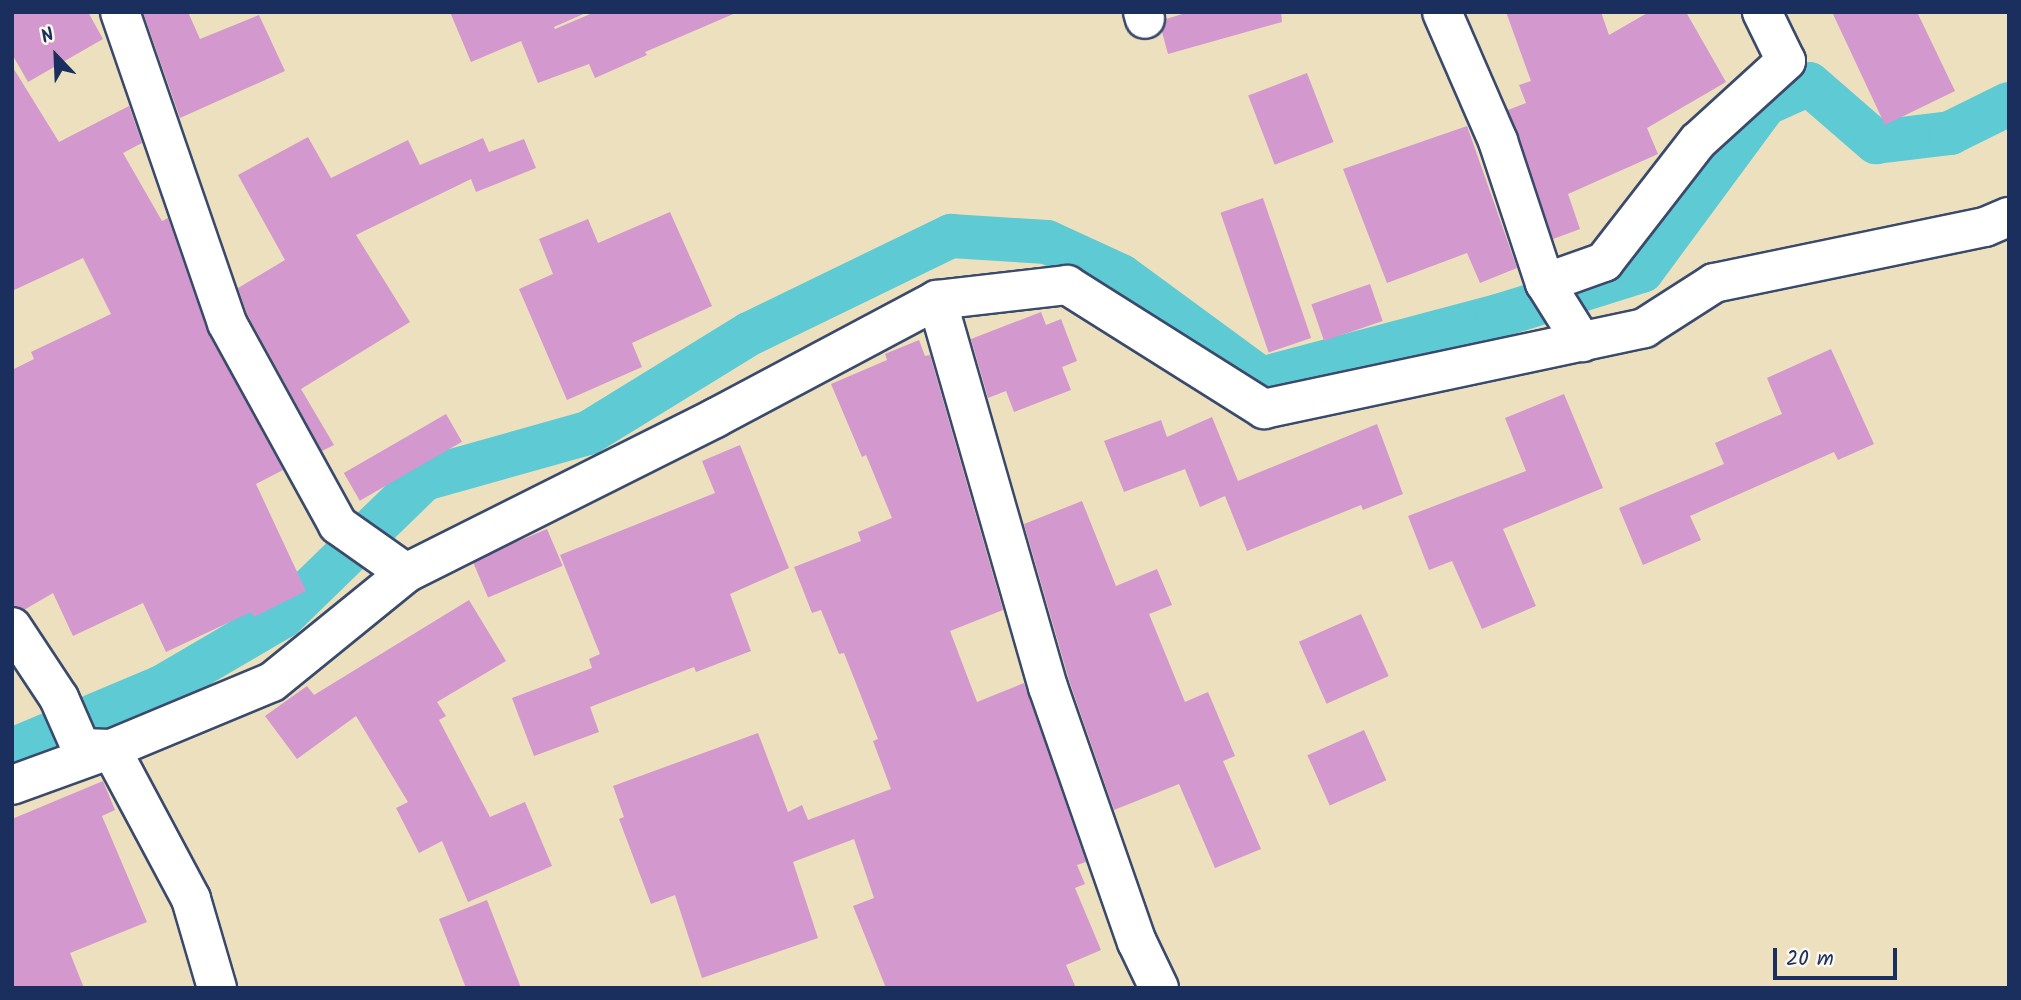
<!DOCTYPE html>
<html>
<head>
<meta charset="utf-8">
<style>
  body { margin:0 }
  #map { position:relative; width:2021px; height:1000px; overflow:hidden; background:#ede0be; font-family:Kalam,sans-serif }
  div>[style] { position:absolute }
  [style*='--x'] { left:calc(var(--x)*1px); top:calc(var(--y)*1px); width:calc(var(--w)*1px); rotate:calc(var(--a)*1deg) }
  .canal>* { height:44px; margin:-22px; padding:0 22px; transform-origin:22px; border-radius:22px; background:#5ecad3 }
  .building>* { inset:0; background:#d398cd; transform-origin:0 0 }
  .roads { filter:drop-shadow(2px 0 #3a4a6c) drop-shadow(-2px 0 #3a4a6c) drop-shadow(0 2px #3a4a6c) drop-shadow(0 -2px #3a4a6c) }
  .street>* { height:38px; margin:-19px; padding:0 19px; transform-origin:19px; border-radius:19px; background:#fff }
  span { translate:-50% -50%; white-space:nowrap; text-align:center; line-height:1.15; -webkit-text-stroke:5px #fbf7ec; paint-order:stroke }
  .frame { position:absolute; inset:0; border:14px solid #1b2f5e; pointer-events:none }
  .north { position:absolute; left:21px; top:21px; width:70px; height:70px; -webkit-text-stroke:5px #fbf7ec; paint-order:stroke; rotate:337deg; font-size:19px; font-weight:700; line-height:28px; text-align:center; color:#1b2f5e }
  .north::after { content:''; display:block; margin:auto; width:24px; height:32px; background:#1b2f5e; clip-path:polygon(50% 0,100% 100%,50% 72%,0 100%) }
  .scale { position:absolute; left:1773px; top:948px; width:124px; height:32px; box-sizing:border-box; border:4px solid #1b2f5e; border-top:0; padding-left:9px; font-size:21px; line-height:24px; white-space:nowrap; color:#1b2f5e; -webkit-text-stroke:5px #fbf7ec; paint-order:stroke }
</style>
</head>
<body>
<div id="map">
  <div class="canal">
    <i style="--x:12;--y:750;--w:163;--a:-22.8"></i>
    <i style="--x:162;--y:687;--w:139;--a:-30.3"></i>
    <i style="--x:282;--y:617;--w:198;--a:-44.2"></i>
    <i style="--x:424;--y:479;--w:170;--a:-15.7"></i>
    <i style="--x:588;--y:433;--w:189;--a:-31.6"></i>
    <i style="--x:749;--y:334;--w:225;--a:-25.9"></i>
    <i style="--x:951;--y:236;--w:96;--a:3.6"></i>
    <i style="--x:1047;--y:242;--w:81;--a:24.7"></i>
    <i style="--x:1121;--y:276;--w:174;--a:36.3"></i>
    <i style="--x:1261;--y:379;--w:245;--a:-14.9"></i>
    <i style="--x:1498;--y:316;--w:151;--a:-17.4"></i>
    <i style="--x:1642;--y:271;--w:207;--a:-53.6"></i>
    <i style="--x:1765;--y:104;--w:48;--a:-24.4"></i>
    <i style="--x:1809;--y:84;--w:89;--a:40.9"></i>
    <i style="--x:1876;--y:142;--w:75;--a:-6.9"></i>
    <i style="--x:1950;--y:133;--w:66;--a:-26.2"></i>
  </div>
  <div class="building">
    <i style="clip-path:polygon(12px 12px,88px 12px,103px 39px,28px 82px,12px 54px)"></i>
    <i style="clip-path:polygon(143px 12px,188px 12px,200px 39px,259px 15px,285px 71px,180px 118px)"></i>
    <i style="clip-path:polygon(450px 12px,588px 12px,554px 27px,555px 29px,595px 12px,738px 12px,645px 52px,647px 55px,595px 78px,589px 64px,538px 83px,521px 41px,471px 62px)"></i>
    <i style="clip-path:polygon(1189px 12px,1281px 12px,1282px 22px,1168px 54px,1162px 32px,1166px 19px)"></i>
    <i style="clip-path:polygon(1506px 12px,1601px 12px,1609px 35px,1649px 12px,1686px 12px,1726px 82px,1647px 128px,1658px 154px,1568px 194px,1580px 229px,1553px 239px,1508px 110px,1526px 103px,1519px 85px,1531px 81px)"></i>
    <i style="clip-path:polygon(1832px 12px,1917px 12px,1955px 91px,1885px 125px)"></i>
    <i style="clip-path:polygon(12px 66px,59px 142px,129px 106px,142px 143px,123px 153px,162px 221px,168px 218px,208px 333px,283px 470px,256px 484px,306px 591px,254px 617px,251px 612px,166px 652px,143px 603px,73px 636px,53px 593px,24px 610px,12px 605px,12px 370px,34px 359px,31px 352px,111px 314px,83px 258px,12px 291px)"></i>
    <i style="left:1307px;top:73px;width:74px;height:63px;rotate:69deg"></i>
    <i style="clip-path:polygon(1467px 126px,1517px 268px,1480px 283px,1467px 253px,1387px 283px,1343px 169px)"></i>
    <i style="clip-path:polygon(308px 137px,331px 178px,408px 140px,420px 165px,483px 138px,489px 152px,524px 139px,536px 168px,476px 192px,471px 179px,356px 235px,410px 322px,301px 389px,334px 445px,322px 451px,247px 314px,238px 288px,285px 260px,238px 175px)"></i>
    <i style="left:1263px;top:198px;width:148px;height:45px;rotate:71deg"></i>
    <i style="clip-path:polygon(670px 212px,712px 306px,632px 343px,642px 367px,567px 400px,519px 289px,553px 274px,539px 239px,588px 219px,598px 243px)"></i>
    <i style="left:1370px;top:284px;width:39px;height:62px;rotate:71deg"></i>
    <i style="clip-path:polygon(1041px 312px,1046px 325px,1061px 319px,1077px 361px,1062px 367px,1071px 390px,1014px 412px,1006px 391px,988px 398px,971px 339px)"></i>
    <i style="clip-path:polygon(919px 340px,925px 356px,930px 355px,1003px 610px,950px 631px,977px 702px,1024px 683px,1086px 862px,1077px 865px,1085px 884px,1075px 888px,1101px 950px,1066px 965px,1076px 988px,886px 988px,853px 906px,874px 898px,854px 839px,793px 862px,818px 938px,702px 978px,675px 895px,651px 904px,619px 819px,624px 817px,613px 786px,758px 733px,788px 812px,802px 805px,808px 820px,891px 789px,873px 741px,878px 739px,844px 653px,839px 654px,821px 610px,812px 613px,794px 567px,861px 541px,858px 532px,892px 518px,866px 455px,862px 457px,831px 384px,887px 360px,885px 354px)"></i>
    <i style="clip-path:polygon(1831px 349px,1874px 444px,1838px 460px,1834px 452px,1690px 516px,1701px 540px,1643px 565px,1619px 508px,1724px 464px,1715px 443px,1782px 414px,1767px 378px)"></i>
    <i style="clip-path:polygon(1564px 394px,1603px 488px,1503px 529px,1536px 606px,1482px 629px,1452px 561px,1429px 570px,1408px 516px,1526px 471px,1505px 418px)"></i>
    <i style="left:446px;top:414px;width:32px;height:118px;rotate:60deg"></i>
    <i style="clip-path:polygon(1212px 417px,1238px 481px,1377px 424px,1403px 494px,1363px 510px,1361px 505px,1247px 551px,1225px 496px,1200px 507px,1185px 469px,1124px 492px,1104px 441px,1161px 420px,1167px 437px)"></i>
    <i style="clip-path:polygon(740px 445px,789px 568px,730px 594px,751px 651px,696px 672px,694px 667px,590px 707px,599px 732px,534px 756px,512px 698px,592px 668px,589px 659px,600px 654px,560px 555px,715px 493px,702px 461px)"></i>
    <i style="clip-path:polygon(1082px 501px,1116px 586px,1157px 569px,1172px 605px,1149px 614px,1185px 702px,1208px 692px,1235px 756px,1223px 761px,1261px 849px,1215px 868px,1179px 784px,1114px 810px,1069px 680px,1024px 524px)"></i>
    <i style="left:547px;top:529px;width:40px;height:81px;rotate:67deg"></i>
    <i style="clip-path:polygon(469px 600px,506px 661px,437px 702px,446px 716px,439px 720px,490px 817px,525px 802px,552px 866px,468px 902px,442px 841px,419px 853px,396px 808px,408px 802px,356px 716px,297px 759px,265px 716px,307px 686px,314px 695px)"></i>
    <i style="left:1361px;top:614px;width:68px;height:68px;rotate:66deg"></i>
    <i style="left:1364px;top:730px;width:55px;height:62px;rotate:66deg"></i>
    <i style="clip-path:polygon(103px 781px,115px 810px,102px 816px,147px 922px,70px 953px,84px 988px,12px 988px,12px 819px)"></i>
    <i style="clip-path:polygon(487px 900px,521px 988px,466px 988px,439px 919px)"></i>
  </div>
  <div class="roads">
    <div class="street">
      <i style="--x:120;--y:12;--w:329;--a:71"></i>
      <i style="--x:227;--y:323;--w:230;--a:61.2"></i>
      <i style="--x:338;--y:525;--w:83;--a:35.2"></i>
      <i style="--x:1143;--y:12;--w:7;--a:74"></i>
      <i style="--x:1442;--y:12;--w:141;--a:66.5"></i>
      <i style="--x:1498;--y:141;--w:150;--a:71.7"></i>
      <i style="--x:1545;--y:283;--w:70;--a:57.9"></i>
      <i style="--x:1545;--y:283;--w:63;--a:-19.6"></i>
      <i style="--x:1604;--y:262;--w:153;--a:-52.2"></i>
      <i style="--x:1698;--y:141;--w:119;--a:-42.3"></i>
      <i style="--x:1786;--y:61;--w:55;--a:-116.1"></i>
      <i style="--x:937;--y:300;--w:403;--a:74"></i>
      <i style="--x:1048;--y:687;--w:270;--a:70.8"></i>
      <i style="--x:1137;--y:942;--w:51;--a:64.4"></i>
      <i style="--x:12;--y:627;--w:85;--a:56.5"></i>
      <i style="--x:59;--y:698;--w:55;--a:66.3"></i>
      <i style="--x:81;--y:748;--w:30;--a:2"></i>
      <i style="--x:111;--y:749;--w:170;--a:61.9"></i>
      <i style="--x:191;--y:899;--w:93;--a:73.7"></i>
      <i style="--x:12;--y:785;--w:105;--a:-20"></i>
      <i style="--x:111;--y:749;--w:174;--a:-22.6"></i>
      <i style="--x:272;--y:682;--w:173;--a:-39.1"></i>
      <i style="--x:406;--y:573;--w:346;--a:-26.6"></i>
      <i style="--x:715;--y:418;--w:251;--a:-28"></i>
      <i style="--x:937;--y:300;--w:131;--a:-6.6"></i>
      <i style="--x:1067;--y:285;--w:233;--a:32.2"></i>
      <i style="--x:1264;--y:409;--w:389;--a:-12"></i>
      <i style="--x:1644;--y:328;--w:83;--a:-32.7"></i>
      <i style="--x:1714;--y:283;--w:277;--a:-11.7"></i>
      <i style="--x:1985;--y:227;--w:26;--a:-23"></i>
    </div>
  </div>
  <div class="frame"></div>
  <div class="north">N</div>
  <div class="scale">20 m</div>
</div>
</body>
</html>
